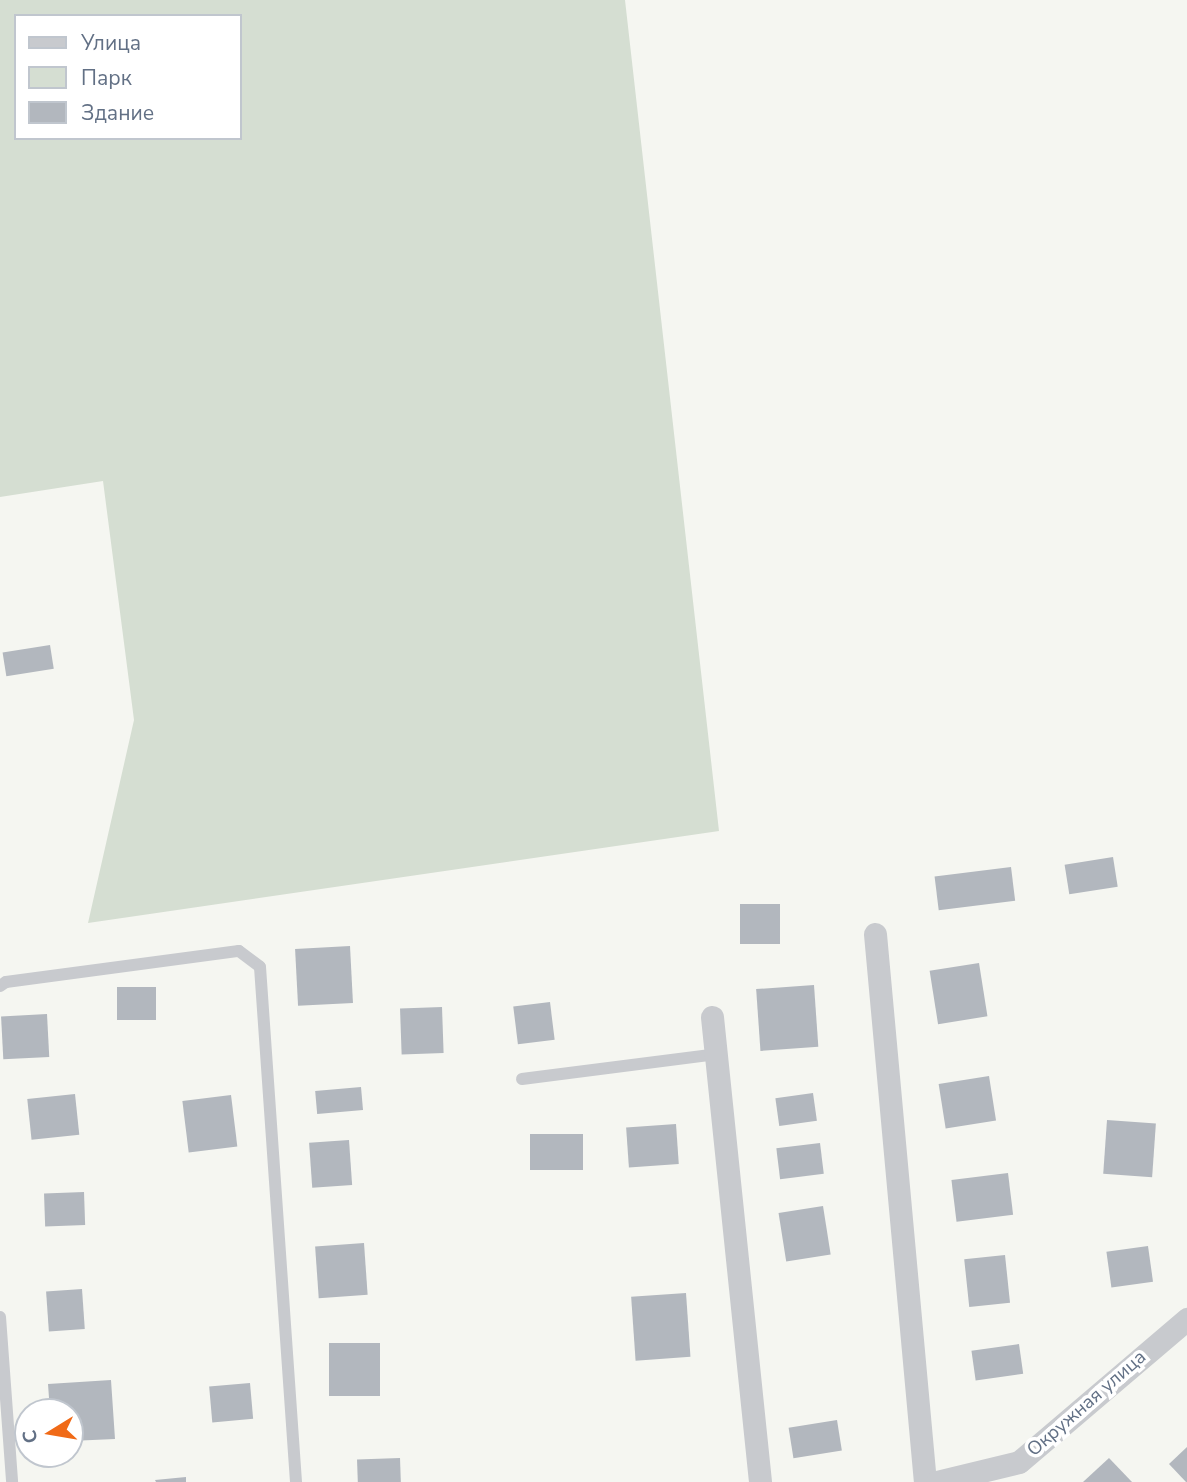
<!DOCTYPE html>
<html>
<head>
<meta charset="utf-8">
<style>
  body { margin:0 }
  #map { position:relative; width:1187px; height:1482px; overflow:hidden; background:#f5f6f1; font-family:"Nunito Sans",sans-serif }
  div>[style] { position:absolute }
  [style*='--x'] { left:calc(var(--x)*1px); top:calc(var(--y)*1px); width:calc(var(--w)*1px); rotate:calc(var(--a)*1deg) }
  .green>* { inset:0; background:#d5ded2 }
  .building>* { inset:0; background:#b2b7be; transform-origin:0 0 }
  .lane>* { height:12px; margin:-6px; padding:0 6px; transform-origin:6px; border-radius:6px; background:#c8cace }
  .street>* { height:23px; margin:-11.5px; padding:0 11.5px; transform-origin:11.5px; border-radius:11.5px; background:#c8cace }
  span { translate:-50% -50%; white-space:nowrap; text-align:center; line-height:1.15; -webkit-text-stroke:7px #fff; paint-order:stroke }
  .street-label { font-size:19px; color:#627085 }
  .legend { position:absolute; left:14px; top:14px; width:228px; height:126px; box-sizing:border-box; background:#fff; border:2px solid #c0c6ce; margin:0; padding:9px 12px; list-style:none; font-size:21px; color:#627085 }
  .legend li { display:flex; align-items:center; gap:14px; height:35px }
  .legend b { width:35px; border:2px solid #c0c6ce }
  .north { position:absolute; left:14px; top:1398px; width:70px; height:70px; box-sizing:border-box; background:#fff; border:2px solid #c0c6ce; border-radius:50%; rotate:259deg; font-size:19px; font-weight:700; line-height:28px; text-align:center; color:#627085 }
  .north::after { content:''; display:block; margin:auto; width:24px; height:32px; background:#f06a17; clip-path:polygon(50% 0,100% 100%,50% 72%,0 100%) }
</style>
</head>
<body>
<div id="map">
  <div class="green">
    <i style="clip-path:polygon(evenodd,0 0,625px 0,719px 831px,88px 923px,134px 720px,103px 481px,0 497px,0 0,16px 16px,240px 16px,240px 138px,16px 138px,16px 16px)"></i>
  </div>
  <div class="building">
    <i style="left:50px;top:645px;width:24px;height:48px;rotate:81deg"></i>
    <i style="left:1113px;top:857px;width:30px;height:49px;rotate:81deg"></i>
    <i style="left:1011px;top:867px;width:34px;height:77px;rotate:83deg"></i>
    <i style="left:740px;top:904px;width:40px;height:40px"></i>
    <i style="left:350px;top:946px;width:57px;height:55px;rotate:87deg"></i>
    <i style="left:979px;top:963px;width:54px;height:50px;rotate:81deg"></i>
    <i style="left:814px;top:985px;width:62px;height:58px;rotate:86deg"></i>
    <i style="left:117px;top:987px;width:39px;height:33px"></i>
    <i style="left:550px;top:1002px;width:38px;height:37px;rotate:83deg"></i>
    <i style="left:442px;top:1007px;width:46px;height:42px;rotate:88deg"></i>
    <i style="left:47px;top:1014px;width:43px;height:46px;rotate:87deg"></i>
    <i style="left:989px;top:1076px;width:45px;height:51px;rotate:81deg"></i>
    <i style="left:361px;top:1087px;width:23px;height:46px;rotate:85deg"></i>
    <i style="left:813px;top:1093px;width:28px;height:38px;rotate:82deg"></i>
    <i style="left:75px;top:1094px;width:41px;height:48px;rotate:84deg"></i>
    <i style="left:231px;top:1095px;width:52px;height:49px;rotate:83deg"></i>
    <i style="left:1107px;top:1120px;width:49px;height:54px;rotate:4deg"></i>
    <i style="left:676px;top:1124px;width:40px;height:50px;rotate:86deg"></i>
    <i style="left:583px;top:1134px;width:36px;height:53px;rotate:90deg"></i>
    <i style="left:349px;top:1140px;width:45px;height:40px;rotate:86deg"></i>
    <i style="left:820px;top:1143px;width:31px;height:44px;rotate:83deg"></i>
    <i style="left:1008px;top:1173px;width:42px;height:57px;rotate:83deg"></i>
    <i style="left:84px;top:1192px;width:33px;height:40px;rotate:88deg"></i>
    <i style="left:823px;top:1206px;width:49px;height:45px;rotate:81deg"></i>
    <i style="left:364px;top:1243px;width:52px;height:49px;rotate:86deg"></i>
    <i style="left:1148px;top:1246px;width:36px;height:42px;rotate:82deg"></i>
    <i style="left:1005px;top:1255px;width:48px;height:41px;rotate:84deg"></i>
    <i style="left:82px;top:1289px;width:40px;height:36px;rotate:86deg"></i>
    <i style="left:686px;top:1293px;width:64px;height:55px;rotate:86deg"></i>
    <i style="left:380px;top:1343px;width:53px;height:51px;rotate:90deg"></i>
    <i style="left:1019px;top:1344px;width:30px;height:48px;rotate:82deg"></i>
    <i style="clip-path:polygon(111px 1380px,115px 1439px,70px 1441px,70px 1412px,50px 1412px,48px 1384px)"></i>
    <i style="left:250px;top:1383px;width:36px;height:41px;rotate:85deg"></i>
    <i style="left:837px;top:1420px;width:31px;height:49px;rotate:81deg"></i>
    <i style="clip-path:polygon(1187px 1447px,1187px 1482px,1186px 1482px,1169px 1464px)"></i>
    <i style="left:400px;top:1458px;width:24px;height:43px;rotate:88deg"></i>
    <i style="clip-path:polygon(1109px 1458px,1132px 1482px,1083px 1482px)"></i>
    <i style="clip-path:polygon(186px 1477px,186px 1482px,156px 1482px,155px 1480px)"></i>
  </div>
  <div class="lane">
    <i style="--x:0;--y:986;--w:7;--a:-34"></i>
    <i style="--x:6;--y:982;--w:235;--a:-7.6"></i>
    <i style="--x:239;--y:951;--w:26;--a:37"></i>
    <i style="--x:260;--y:967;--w:516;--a:86"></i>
    <i style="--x:522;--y:1079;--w:196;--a:-7.3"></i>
    <i style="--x:0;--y:1317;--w:165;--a:85.8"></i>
  </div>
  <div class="street">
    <i style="--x:875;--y:934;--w:550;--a:84.79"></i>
    <i style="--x:712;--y:1017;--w:467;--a:84.1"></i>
    <i style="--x:937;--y:1482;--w:84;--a:-13.7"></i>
    <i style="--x:1019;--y:1462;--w:221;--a:-40.4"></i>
  </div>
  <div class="street-label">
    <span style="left:1087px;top:1404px;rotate:-41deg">Окружная улица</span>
  </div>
  <ul class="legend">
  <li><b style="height:9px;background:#c8cace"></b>Улица</li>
  <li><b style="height:19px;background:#d5ded2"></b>Парк</li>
  <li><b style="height:19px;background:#b2b7be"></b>Здание</li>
  </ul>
  <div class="north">С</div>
</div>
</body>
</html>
